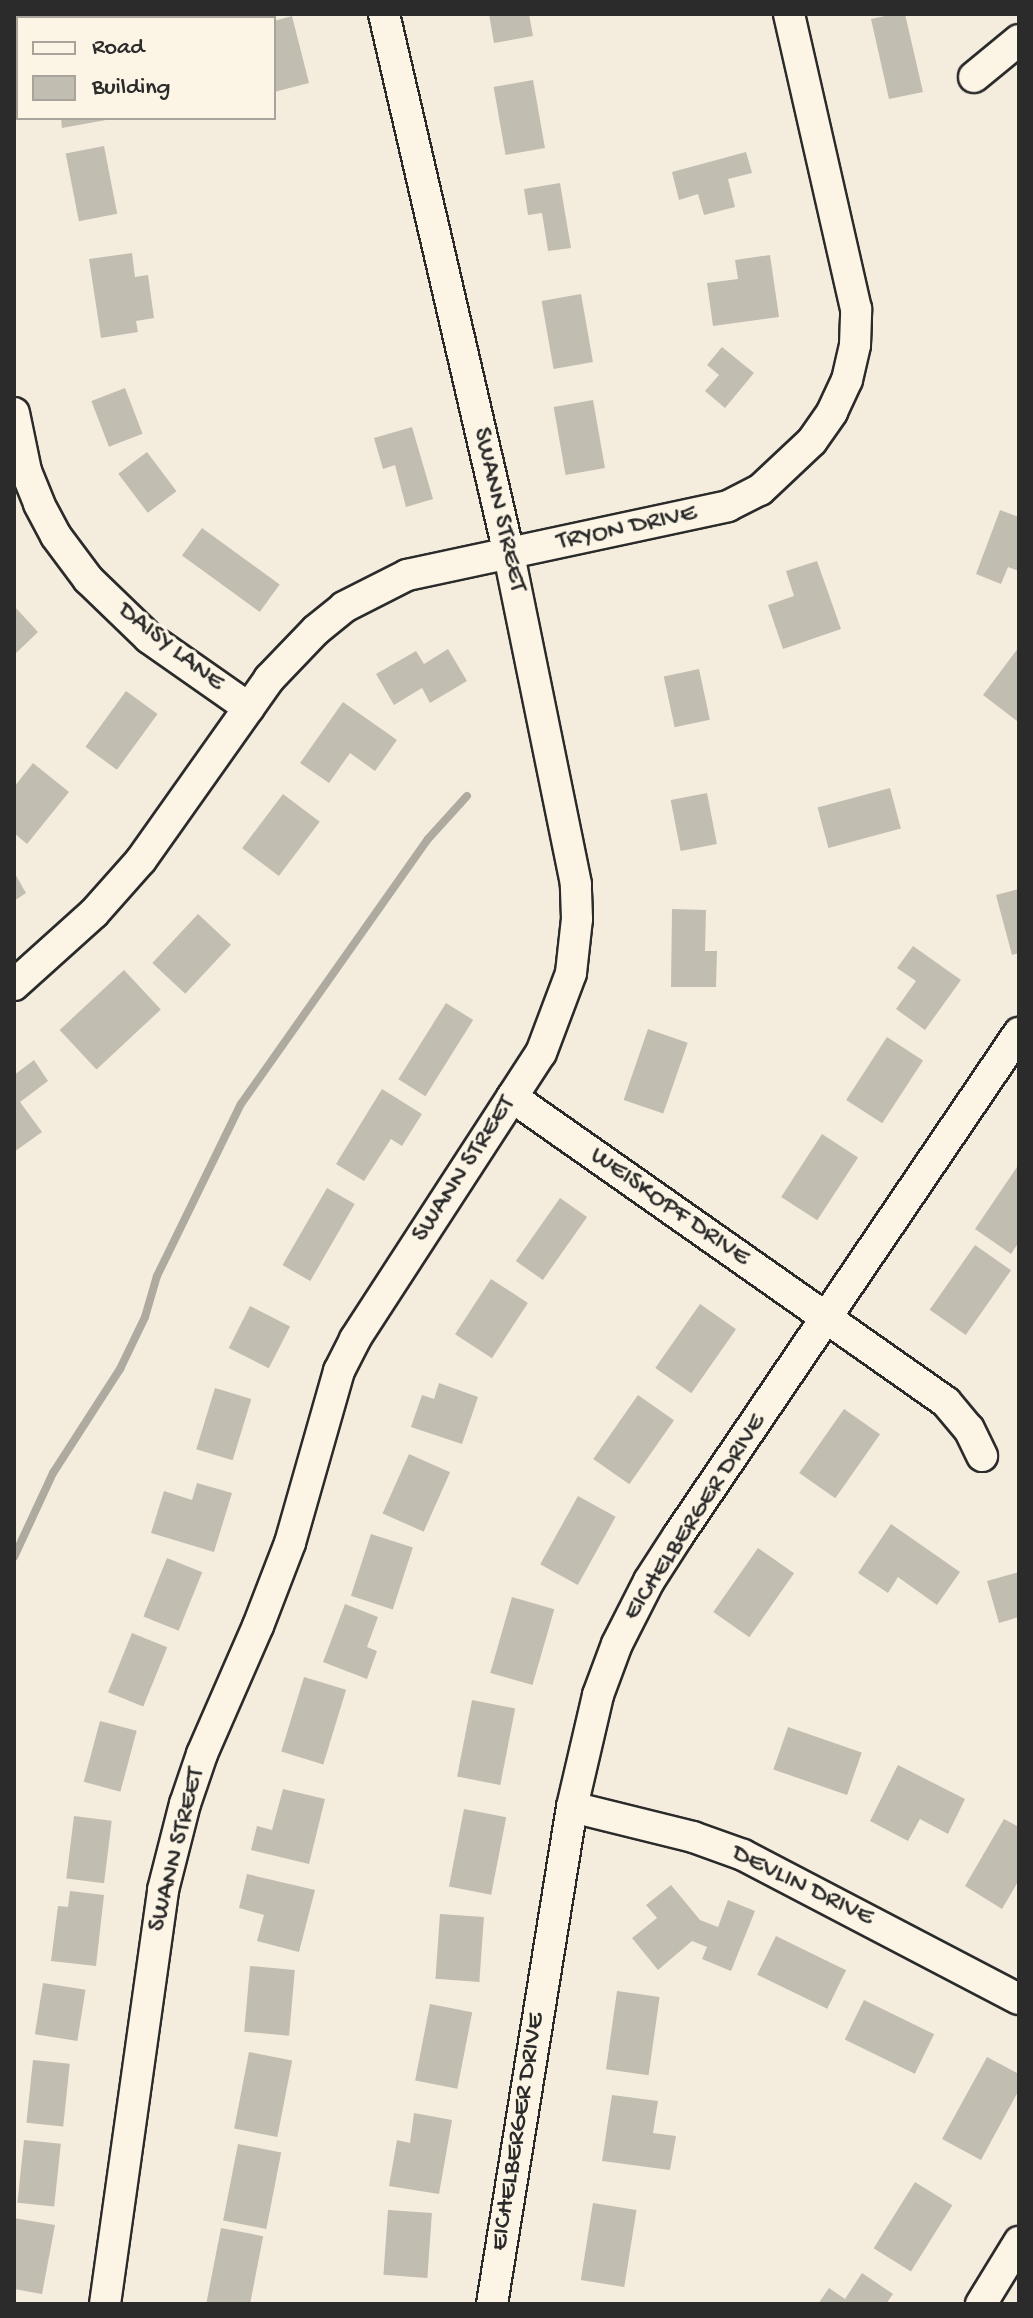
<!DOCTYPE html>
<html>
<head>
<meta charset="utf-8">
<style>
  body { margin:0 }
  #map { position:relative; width:1033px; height:2318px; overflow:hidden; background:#f4edde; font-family:"Gochi Hand",sans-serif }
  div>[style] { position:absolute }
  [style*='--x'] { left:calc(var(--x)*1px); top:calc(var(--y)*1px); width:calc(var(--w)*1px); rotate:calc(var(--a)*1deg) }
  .stream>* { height:8px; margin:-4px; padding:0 4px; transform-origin:4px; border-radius:4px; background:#afaaa0 }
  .building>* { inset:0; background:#c2bdb1; transform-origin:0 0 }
  .roads { filter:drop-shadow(2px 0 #2b2b2b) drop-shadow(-2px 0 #2b2b2b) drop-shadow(0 2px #2b2b2b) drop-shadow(0 -2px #2b2b2b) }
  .minor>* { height:30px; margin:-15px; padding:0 15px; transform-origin:15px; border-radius:15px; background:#fcf5e5 }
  span { translate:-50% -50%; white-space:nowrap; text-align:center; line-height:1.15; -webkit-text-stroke:7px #fcf5e5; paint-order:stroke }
  .street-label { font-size:26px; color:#2b2b2b }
  .frame { position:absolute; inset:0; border:16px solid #2b2b2b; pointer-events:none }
  .legend { position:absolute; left:16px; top:16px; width:260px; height:104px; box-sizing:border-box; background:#fcf5e5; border:2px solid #a8a49b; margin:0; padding:10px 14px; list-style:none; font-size:24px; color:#2b2b2b }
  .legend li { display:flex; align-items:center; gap:16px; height:40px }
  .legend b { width:40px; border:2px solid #a8a49b }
</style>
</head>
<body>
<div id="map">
  <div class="stream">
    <i style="--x:14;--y:1557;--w:93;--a:-65.1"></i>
    <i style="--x:53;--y:1473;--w:124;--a:-57.2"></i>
    <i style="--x:120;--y:1369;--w:58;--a:-64.3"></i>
    <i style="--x:145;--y:1317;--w:43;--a:-73.7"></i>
    <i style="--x:157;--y:1276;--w:191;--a:-64"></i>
    <i style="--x:241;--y:1104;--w:324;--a:-54.8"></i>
    <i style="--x:428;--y:839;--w:58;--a:-47.8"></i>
  </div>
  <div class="building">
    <i style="clip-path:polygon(489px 14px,529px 14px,533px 36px,494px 43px)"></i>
    <i style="clip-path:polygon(894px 14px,905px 14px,923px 92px,889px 99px,871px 19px)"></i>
    <i style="clip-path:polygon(292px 16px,309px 83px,274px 92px,274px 21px)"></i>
    <i style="left:533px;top:80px;width:69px;height:40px;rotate:80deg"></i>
    <i style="clip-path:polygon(61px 118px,105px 118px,106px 120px,62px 128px)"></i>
    <i style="left:104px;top:146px;width:69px;height:39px;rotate:79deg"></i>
    <i style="clip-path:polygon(746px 152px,752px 173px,728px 179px,735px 207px,704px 215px,698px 194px,679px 200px,672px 172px)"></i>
    <i style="clip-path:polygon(560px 183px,571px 248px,548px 251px,542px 213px,528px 215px,524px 189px)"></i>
    <i style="clip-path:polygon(132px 253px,135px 277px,148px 275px,154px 318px,136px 321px,138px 332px,101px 338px,89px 259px)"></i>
    <i style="clip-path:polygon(770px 255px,779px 317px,713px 326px,707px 283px,738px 279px,735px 260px)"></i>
    <i style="left:581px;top:294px;width:69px;height:40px;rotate:80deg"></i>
    <i style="clip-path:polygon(722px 347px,754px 373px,725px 408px,705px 391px,719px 375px,707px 365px)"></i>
    <i style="left:125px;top:388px;width:49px;height:36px;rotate:69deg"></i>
    <i style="left:593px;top:400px;width:69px;height:40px;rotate:80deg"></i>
    <i style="clip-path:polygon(412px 427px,433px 499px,406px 507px,395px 465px,383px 469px,374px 438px)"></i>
    <i style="left:147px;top:452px;width:49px;height:36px;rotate:53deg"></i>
    <i style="clip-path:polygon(1000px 510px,1019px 517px,1019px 571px,1008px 567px,1001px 584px,976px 574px)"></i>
    <i style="left:202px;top:528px;width:96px;height:34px;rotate:36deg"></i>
    <i style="clip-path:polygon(817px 561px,841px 629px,783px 649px,768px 605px,794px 596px,786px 571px)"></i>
    <i style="clip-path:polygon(14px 606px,38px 632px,14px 655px)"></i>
    <i style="clip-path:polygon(1019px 647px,1019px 718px,1017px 721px,983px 695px)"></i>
    <i style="clip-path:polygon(448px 649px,467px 681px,430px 703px,422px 688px,394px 705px,376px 674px,416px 651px,424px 664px)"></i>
    <i style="left:699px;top:669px;width:52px;height:36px;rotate:78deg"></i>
    <i style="left:126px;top:691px;width:39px;height:69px;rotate:36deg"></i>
    <i style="clip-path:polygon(343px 702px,397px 740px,375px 771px,350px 753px,329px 783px,300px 763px)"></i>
    <i style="clip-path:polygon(33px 763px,69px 792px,27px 844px,14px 833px,14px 787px)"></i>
    <i style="left:890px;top:788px;width:42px;height:75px;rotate:75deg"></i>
    <i style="left:707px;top:793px;width:52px;height:37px;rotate:79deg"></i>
    <i style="left:283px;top:794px;width:46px;height:68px;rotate:37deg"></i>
    <i style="clip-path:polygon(14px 872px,26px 893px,14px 901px)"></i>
    <i style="clip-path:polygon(1019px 889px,1019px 953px,1012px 955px,996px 895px)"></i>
    <i style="clip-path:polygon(672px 909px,706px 910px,705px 951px,717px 951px,716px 987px,671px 987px)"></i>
    <i style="left:198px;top:914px;width:45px;height:67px;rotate:43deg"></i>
    <i style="clip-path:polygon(913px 946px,961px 980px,925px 1030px,896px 1009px,916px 981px,897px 968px)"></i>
    <i style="left:124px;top:970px;width:54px;height:88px;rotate:47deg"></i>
    <i style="left:446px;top:1003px;width:32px;height:90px;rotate:32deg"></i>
    <i style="left:648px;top:1029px;width:42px;height:75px;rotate:19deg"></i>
    <i style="left:887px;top:1037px;width:43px;height:75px;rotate:33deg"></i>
    <i style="clip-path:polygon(34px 1060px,48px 1081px,20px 1102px,42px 1132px,14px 1152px,14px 1075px)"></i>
    <i style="clip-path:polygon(382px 1089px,422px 1114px,402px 1146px,391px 1139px,364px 1181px,336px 1164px)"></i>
    <i style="left:822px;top:1134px;width:43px;height:75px;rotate:33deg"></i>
    <i style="clip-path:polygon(1019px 1164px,1019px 1242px,1011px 1254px,975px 1229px)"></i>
    <i style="left:327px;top:1188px;width:32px;height:89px;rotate:30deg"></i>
    <i style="left:560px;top:1198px;width:33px;height:77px;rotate:35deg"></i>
    <i style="left:975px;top:1245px;width:44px;height:79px;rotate:35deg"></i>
    <i style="left:491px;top:1279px;width:44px;height:66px;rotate:33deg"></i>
    <i style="left:700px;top:1304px;width:44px;height:78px;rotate:35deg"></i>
    <i style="left:250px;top:1306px;width:45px;height:47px;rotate:27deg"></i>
    <i style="clip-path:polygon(439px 1383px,478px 1397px,462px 1444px,411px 1427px,422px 1395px,434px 1399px)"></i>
    <i style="left:215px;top:1388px;width:38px;height:64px;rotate:17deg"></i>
    <i style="left:638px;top:1395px;width:44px;height:78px;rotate:35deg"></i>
    <i style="left:844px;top:1409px;width:44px;height:78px;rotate:35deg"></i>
    <i style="left:409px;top:1454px;width:45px;height:65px;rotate:24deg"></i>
    <i style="clip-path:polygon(197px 1483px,232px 1493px,214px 1552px,151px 1533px,164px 1491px,192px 1500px)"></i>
    <i style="left:578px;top:1496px;width:43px;height:78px;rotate:29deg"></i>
    <i style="clip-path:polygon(891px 1524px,960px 1572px,937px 1605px,898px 1577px,888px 1593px,858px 1573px)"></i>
    <i style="left:371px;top:1534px;width:44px;height:65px;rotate:18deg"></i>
    <i style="left:758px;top:1548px;width:44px;height:78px;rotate:35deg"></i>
    <i style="left:167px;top:1558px;width:38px;height:63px;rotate:22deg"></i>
    <i style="clip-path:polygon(1019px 1572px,1019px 1617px,999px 1623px,987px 1581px)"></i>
    <i style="left:512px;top:1597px;width:44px;height:79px;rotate:16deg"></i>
    <i style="clip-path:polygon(345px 1604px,378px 1617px,367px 1647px,377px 1651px,367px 1679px,323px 1662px)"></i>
    <i style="left:132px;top:1633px;width:38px;height:64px;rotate:22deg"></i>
    <i style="left:304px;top:1677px;width:44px;height:78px;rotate:17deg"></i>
    <i style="left:472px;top:1700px;width:44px;height:78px;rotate:11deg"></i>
    <i style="left:100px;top:1721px;width:38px;height:63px;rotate:15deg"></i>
    <i style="left:788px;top:1727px;width:78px;height:45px;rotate:19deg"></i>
    <i style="clip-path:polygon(898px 1765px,965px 1799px,948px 1834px,920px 1819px,908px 1841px,870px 1821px)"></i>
    <i style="clip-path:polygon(283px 1789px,325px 1799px,309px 1864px,251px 1850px,257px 1826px,272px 1830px)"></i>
    <i style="left:464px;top:1809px;width:43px;height:79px;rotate:11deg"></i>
    <i style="left:74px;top:1816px;width:38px;height:63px;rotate:7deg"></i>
    <i style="clip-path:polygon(1004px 1819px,1019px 1827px,1019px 1880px,1002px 1909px,965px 1886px)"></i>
    <i style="clip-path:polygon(247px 1874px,315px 1890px,299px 1952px,257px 1941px,264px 1915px,239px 1908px)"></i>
    <i style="clip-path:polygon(671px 1885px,700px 1920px,718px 1927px,728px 1900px,755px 1911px,731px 1971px,702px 1959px,707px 1947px,692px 1941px,658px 1970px,632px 1938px,657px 1918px,646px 1905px)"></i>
    <i style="clip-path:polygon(70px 1891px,104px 1895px,96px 1966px,51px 1961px,58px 1906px,68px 1907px)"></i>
    <i style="left:440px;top:1914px;width:44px;height:65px;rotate:4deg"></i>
    <i style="left:776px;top:1936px;width:78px;height:43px;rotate:26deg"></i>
    <i style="left:250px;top:1966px;width:45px;height:66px;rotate:5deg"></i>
    <i style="left:43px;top:1983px;width:43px;height:52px;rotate:9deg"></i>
    <i style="left:617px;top:1991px;width:43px;height:79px;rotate:8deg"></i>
    <i style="left:864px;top:2000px;width:78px;height:44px;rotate:26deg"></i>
    <i style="left:430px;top:2004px;width:43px;height:78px;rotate:11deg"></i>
    <i style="left:249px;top:2052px;width:44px;height:78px;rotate:11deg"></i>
    <i style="clip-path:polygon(987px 2057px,1019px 2074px,1019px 2090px,981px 2160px,942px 2139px)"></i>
    <i style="left:33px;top:2060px;width:37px;height:63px;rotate:6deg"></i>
    <i style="clip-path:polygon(612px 2095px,658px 2101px,653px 2133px,676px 2136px,670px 2170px,602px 2161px)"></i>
    <i style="clip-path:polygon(414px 2113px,452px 2120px,439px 2194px,389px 2186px,397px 2140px,410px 2143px)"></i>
    <i style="left:24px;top:2140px;width:37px;height:63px;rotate:6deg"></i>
    <i style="left:238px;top:2144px;width:44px;height:78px;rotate:11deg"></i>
    <i style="left:915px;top:2182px;width:44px;height:78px;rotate:32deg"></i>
    <i style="left:593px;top:2203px;width:44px;height:78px;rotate:9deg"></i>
    <i style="left:388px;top:2210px;width:44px;height:65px;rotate:4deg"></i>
    <i style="clip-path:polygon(14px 2218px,55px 2225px,42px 2294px,14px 2289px)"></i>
    <i style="left:221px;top:2228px;width:43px;height:77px;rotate:11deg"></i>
    <i style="clip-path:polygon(862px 2273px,893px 2294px,886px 2304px,818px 2304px,829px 2288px,845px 2299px)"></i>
  </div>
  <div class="roads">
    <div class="minor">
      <i style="--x:974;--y:77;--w:58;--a:-39.4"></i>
      <i style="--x:14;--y:413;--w:59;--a:78.3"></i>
      <i style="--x:26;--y:471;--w:35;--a:68"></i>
      <i style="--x:39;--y:504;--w:36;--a:62"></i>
      <i style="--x:56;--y:536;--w:54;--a:53.3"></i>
      <i style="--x:88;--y:579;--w:85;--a:44"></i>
      <i style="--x:149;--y:638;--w:122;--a:35"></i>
      <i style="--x:14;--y:985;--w:108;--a:-42"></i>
      <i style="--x:94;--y:913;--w:71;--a:-48.4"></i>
      <i style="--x:141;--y:860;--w:222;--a:-54.7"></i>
      <i style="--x:269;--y:679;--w:68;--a:-46.2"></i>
      <i style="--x:316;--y:630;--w:36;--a:-39"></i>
      <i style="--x:344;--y:607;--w:71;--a:-26.9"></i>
      <i style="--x:407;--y:575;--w:328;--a:-12.1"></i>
      <i style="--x:728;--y:506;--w:36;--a:-27"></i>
      <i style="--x:760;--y:490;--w:71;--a:-43.3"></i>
      <i style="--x:812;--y:441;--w:35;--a:-55"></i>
      <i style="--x:832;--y:412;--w:35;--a:-65"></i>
      <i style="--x:847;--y:380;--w:36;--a:-77"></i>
      <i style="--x:855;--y:345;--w:36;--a:-88"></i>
      <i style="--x:856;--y:309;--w:303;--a:-102.8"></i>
      <i style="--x:512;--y:1097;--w:530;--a:35.1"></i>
      <i style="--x:946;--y:1402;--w:35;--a:50"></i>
      <i style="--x:969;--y:1429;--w:30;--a:64"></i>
      <i style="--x:572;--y:1807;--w:125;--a:13.9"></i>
      <i style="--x:693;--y:1837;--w:53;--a:19.8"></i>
      <i style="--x:743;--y:1855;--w:311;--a:27.6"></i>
      <i style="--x:105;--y:2304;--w:418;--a:-82"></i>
      <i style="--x:163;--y:1890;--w:89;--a:-75.7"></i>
      <i style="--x:185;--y:1804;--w:53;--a:-71.2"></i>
      <i style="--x:202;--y:1754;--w:140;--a:-66.4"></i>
      <i style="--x:258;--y:1626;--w:89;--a:-68.9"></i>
      <i style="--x:290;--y:1543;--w:179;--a:-74.1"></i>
      <i style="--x:339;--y:1371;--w:36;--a:-63"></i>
      <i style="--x:355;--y:1339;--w:341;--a:-57"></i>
      <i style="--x:541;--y:1053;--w:85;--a:-69.4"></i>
      <i style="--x:571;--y:973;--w:54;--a:-83.7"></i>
      <i style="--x:577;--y:919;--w:35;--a:-92"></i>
      <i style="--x:576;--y:884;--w:337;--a:-101.5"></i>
      <i style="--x:509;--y:554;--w:554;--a:-103.03"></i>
      <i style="--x:492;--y:2304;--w:503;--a:-80.86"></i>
      <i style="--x:572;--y:1807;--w:115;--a:-76.9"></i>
      <i style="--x:598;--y:1695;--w:54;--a:-69.6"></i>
      <i style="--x:617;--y:1644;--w:71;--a:-63.1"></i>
      <i style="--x:649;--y:1581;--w:54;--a:-57.2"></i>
      <i style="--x:678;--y:1536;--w:608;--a:-55.87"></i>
      <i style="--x:981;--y:2304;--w:73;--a:-58.5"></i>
    </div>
  </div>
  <div class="street-label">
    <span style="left:498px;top:510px;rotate:77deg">SWANN STREET</span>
    <span style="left:627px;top:529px;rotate:-12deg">TRYON DRIVE</span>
    <span style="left:170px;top:648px;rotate:38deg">DAISY LANE</span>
    <span style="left:465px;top:1170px;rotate:-57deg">SWANN STREET</span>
    <span style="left:669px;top:1208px;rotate:35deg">WEISKOPF DRIVE</span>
    <span style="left:696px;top:1518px;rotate:-57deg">EICHELBERGER DRIVE</span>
    <span style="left:178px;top:1850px;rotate:-76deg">SWANN STREET</span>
    <span style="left:802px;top:1887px;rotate:26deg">DEVLIN DRIVE</span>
    <span style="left:519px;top:2132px;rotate:-81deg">EICHELBERGER DRIVE</span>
  </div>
  <div class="frame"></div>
  <ul class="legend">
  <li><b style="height:10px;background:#fcf5e5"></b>Road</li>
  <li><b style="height:22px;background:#c2bdb1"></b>Building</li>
  </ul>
</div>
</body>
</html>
